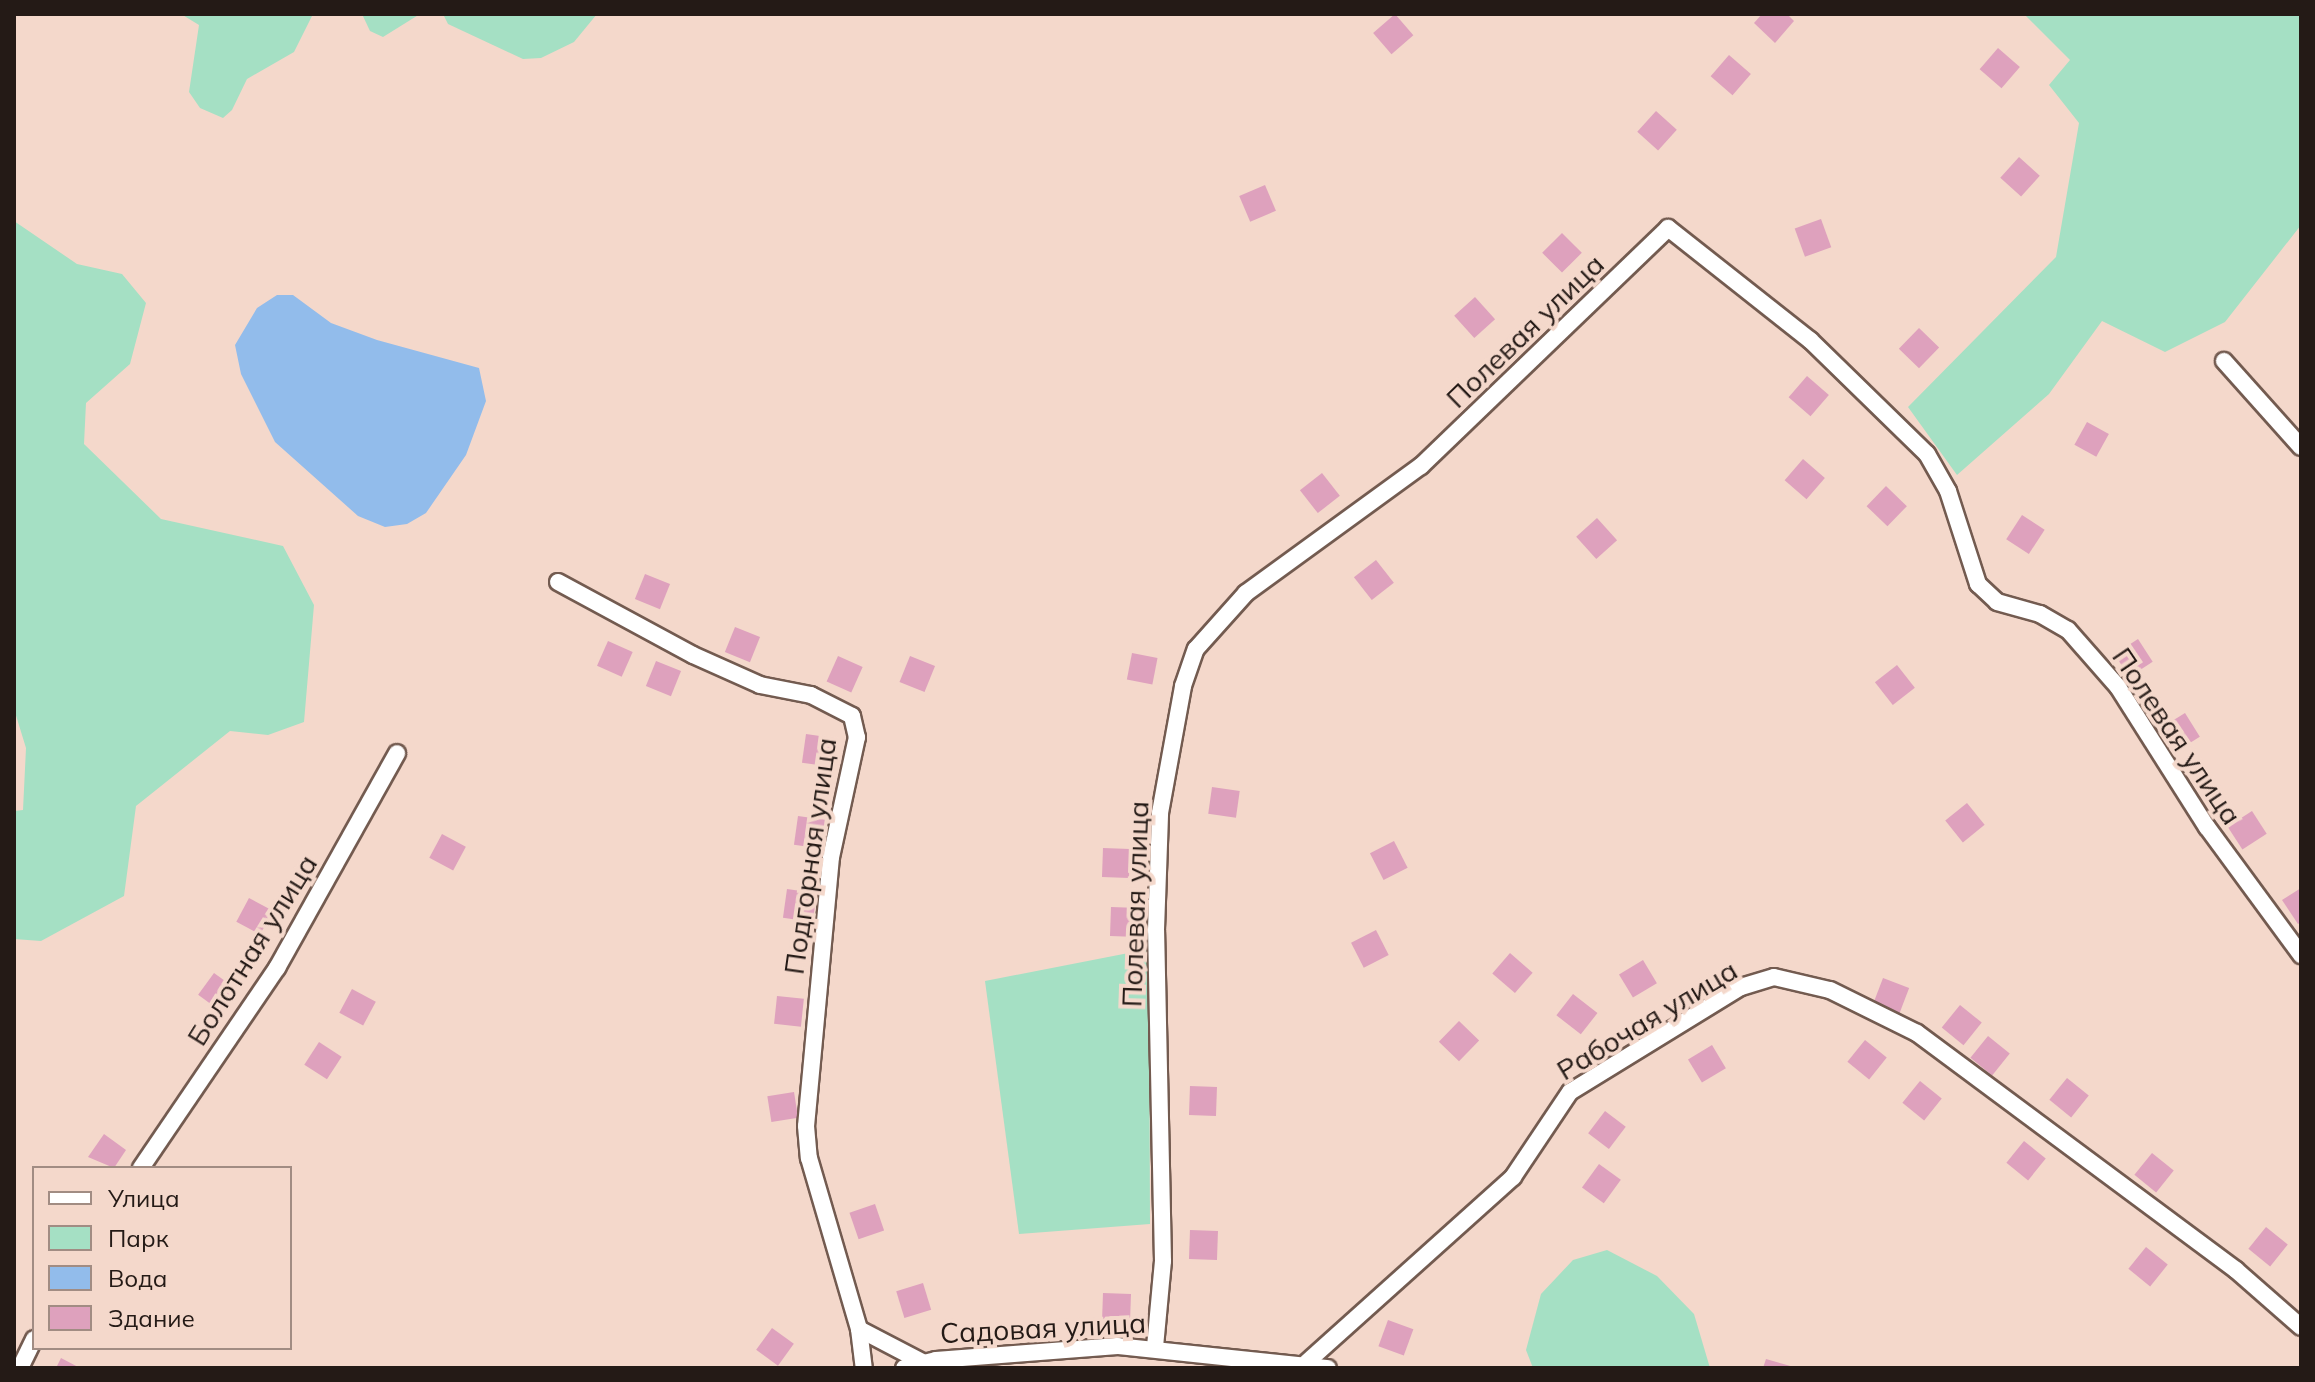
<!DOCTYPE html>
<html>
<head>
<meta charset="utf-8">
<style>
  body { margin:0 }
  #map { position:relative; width:2315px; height:1382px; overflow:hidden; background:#f4d8cb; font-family:Mulish,sans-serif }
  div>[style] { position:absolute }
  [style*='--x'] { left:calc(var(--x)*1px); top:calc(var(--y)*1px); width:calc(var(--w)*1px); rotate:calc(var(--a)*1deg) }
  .green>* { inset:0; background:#a5e0c4 }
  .water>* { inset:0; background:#92bceb }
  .building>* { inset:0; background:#dea1bd; transform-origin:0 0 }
  .roads { filter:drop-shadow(2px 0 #735b50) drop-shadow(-2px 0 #735b50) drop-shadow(0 2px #735b50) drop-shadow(0 -2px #735b50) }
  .street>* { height:16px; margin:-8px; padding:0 8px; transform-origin:8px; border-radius:8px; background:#fff }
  span { translate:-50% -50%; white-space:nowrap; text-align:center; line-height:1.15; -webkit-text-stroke:8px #f4d8cb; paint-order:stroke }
  .street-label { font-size:28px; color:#241a16 }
  .frame { position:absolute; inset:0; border:16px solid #241a16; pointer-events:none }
  .legend { position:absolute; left:32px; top:1166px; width:260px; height:184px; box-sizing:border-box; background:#f4d8cb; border:2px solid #a18c83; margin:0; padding:10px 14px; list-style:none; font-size:24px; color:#241a16 }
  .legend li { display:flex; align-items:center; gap:16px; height:40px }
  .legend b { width:40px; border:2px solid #a18c83 }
</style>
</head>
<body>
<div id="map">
  <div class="green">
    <i style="clip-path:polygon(181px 14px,313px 14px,294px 52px,247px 79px,232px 110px,223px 118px,200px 108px,189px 92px,199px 25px)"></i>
    <i style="clip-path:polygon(362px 14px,420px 14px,383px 37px,370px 31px)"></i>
    <i style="clip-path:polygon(443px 14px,597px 14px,574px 42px,541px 58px,523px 59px,448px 24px)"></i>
    <i style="clip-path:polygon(2024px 14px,2301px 14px,2301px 225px,2225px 322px,2165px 352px,2102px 321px,2049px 394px,1957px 475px,1908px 407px,2056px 257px,2079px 123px,2049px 85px,2070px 60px)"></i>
    <i style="clip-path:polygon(14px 221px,77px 264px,122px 274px,146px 303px,130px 364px,86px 403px,84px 444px,161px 519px,283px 546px,314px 605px,304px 722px,268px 735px,230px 731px,136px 806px,124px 896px,41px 941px,14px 939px,14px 811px,23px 810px,26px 748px,14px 709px)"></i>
    <i style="clip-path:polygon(1149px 949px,1150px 1224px,1019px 1234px,985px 981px)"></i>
    <i style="clip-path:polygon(1607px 1250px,1657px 1276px,1694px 1314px,1710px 1368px,1533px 1368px,1526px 1350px,1541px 1294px,1573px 1260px)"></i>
  </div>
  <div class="water">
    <i style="clip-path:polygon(277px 295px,293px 295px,331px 323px,377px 340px,479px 368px,486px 401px,466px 455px,426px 513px,407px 524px,385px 527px,358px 516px,275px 442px,241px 374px,235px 345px,257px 308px)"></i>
  </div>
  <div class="building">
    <i style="left:1395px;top:14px;width:28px;height:29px;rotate:49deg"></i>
    <i style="clip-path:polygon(1762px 14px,1787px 14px,1794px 21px,1775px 43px,1754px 23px)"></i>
    <i style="left:1998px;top:48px;width:29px;height:28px;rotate:41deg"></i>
    <i style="left:1729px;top:55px;width:29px;height:28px;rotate:41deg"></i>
    <i style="left:1656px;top:111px;width:28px;height:28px;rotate:42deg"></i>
    <i style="left:2019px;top:157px;width:28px;height:28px;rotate:42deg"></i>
    <i style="left:1265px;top:185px;width:28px;height:28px;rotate:67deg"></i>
    <i style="left:1821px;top:219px;width:30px;height:28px;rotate:70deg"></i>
    <i style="left:1562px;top:233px;width:28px;height:28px;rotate:45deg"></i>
    <i style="left:1475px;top:297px;width:30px;height:28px;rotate:48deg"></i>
    <i style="left:1919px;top:328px;width:28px;height:29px;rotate:44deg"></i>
    <i style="left:1807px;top:376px;width:29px;height:28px;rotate:41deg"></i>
    <i style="left:2087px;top:422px;width:25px;height:26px;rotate:29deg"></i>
    <i style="left:1803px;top:459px;width:29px;height:28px;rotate:41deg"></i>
    <i style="left:1322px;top:473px;width:29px;height:28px;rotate:52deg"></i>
    <i style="left:1886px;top:486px;width:29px;height:28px;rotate:44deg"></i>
    <i style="left:2022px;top:515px;width:27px;height:29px;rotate:33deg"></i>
    <i style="left:1597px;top:518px;width:30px;height:28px;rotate:48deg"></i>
    <i style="left:1376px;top:560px;width:29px;height:28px;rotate:52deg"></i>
    <i style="left:645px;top:574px;width:27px;height:27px;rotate:22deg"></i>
    <i style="left:735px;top:627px;width:27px;height:27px;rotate:22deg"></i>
    <i style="left:2138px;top:639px;width:27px;height:28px;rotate:57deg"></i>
    <i style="left:608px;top:641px;width:27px;height:27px;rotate:24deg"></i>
    <i style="left:1132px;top:653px;width:26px;height:27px;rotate:11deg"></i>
    <i style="left:838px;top:656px;width:27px;height:28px;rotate:24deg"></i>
    <i style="left:910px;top:656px;width:27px;height:28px;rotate:22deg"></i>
    <i style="left:656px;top:661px;width:27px;height:27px;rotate:22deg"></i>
    <i style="left:1897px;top:665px;width:29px;height:28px;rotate:52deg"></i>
    <i style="left:2185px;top:713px;width:28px;height:28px;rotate:58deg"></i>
    <i style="left:806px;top:734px;width:28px;height:29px;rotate:8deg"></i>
    <i style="left:1212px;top:787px;width:28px;height:27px;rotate:8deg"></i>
    <i style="left:1967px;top:803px;width:28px;height:28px;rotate:51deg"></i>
    <i style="left:2252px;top:811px;width:27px;height:29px;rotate:57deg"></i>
    <i style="left:798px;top:816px;width:27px;height:29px;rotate:8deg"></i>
    <i style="left:442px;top:834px;width:27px;height:27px;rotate:28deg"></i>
    <i style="left:1394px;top:841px;width:30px;height:27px;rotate:63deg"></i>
    <i style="left:1103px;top:848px;width:27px;height:29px;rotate:2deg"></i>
    <i style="clip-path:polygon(2301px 888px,2301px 922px,2298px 924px,2282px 900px)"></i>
    <i style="left:787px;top:889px;width:30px;height:29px;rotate:8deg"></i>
    <i style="left:249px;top:898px;width:27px;height:27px;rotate:28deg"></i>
    <i style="left:1111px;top:907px;width:28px;height:29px;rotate:2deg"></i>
    <i style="left:1376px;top:930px;width:28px;height:28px;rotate:63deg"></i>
    <i style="left:1510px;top:953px;width:30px;height:27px;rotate:41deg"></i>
    <i style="left:1643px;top:960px;width:27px;height:28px;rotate:59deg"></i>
    <i style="left:214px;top:973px;width:27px;height:27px;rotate:36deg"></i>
    <i style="left:1883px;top:978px;width:28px;height:28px;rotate:21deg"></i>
    <i style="left:352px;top:989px;width:27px;height:27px;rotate:28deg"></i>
    <i style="left:1573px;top:994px;width:31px;height:27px;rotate:38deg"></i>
    <i style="left:777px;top:996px;width:27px;height:28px;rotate:6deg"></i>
    <i style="left:1960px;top:1005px;width:28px;height:29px;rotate:39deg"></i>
    <i style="left:1459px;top:1021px;width:28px;height:29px;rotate:44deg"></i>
    <i style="left:1988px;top:1036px;width:28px;height:28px;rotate:39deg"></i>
    <i style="left:1865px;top:1040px;width:28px;height:28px;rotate:39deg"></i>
    <i style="left:319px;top:1042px;width:27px;height:27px;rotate:33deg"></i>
    <i style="left:1712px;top:1045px;width:27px;height:28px;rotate:59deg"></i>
    <i style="left:2067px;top:1078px;width:28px;height:28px;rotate:39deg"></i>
    <i style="left:1920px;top:1081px;width:28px;height:28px;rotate:39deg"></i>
    <i style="left:1190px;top:1086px;width:27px;height:29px;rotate:2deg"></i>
    <i style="left:794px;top:1092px;width:26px;height:27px;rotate:81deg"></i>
    <i style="left:1605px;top:1111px;width:26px;height:28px;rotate:37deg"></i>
    <i style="clip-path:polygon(104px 1134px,126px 1150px,114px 1168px,88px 1157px)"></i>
    <i style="left:2024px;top:1141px;width:28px;height:28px;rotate:39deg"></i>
    <i style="left:2152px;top:1153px;width:28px;height:28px;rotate:39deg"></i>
    <i style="left:1599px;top:1164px;width:27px;height:29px;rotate:36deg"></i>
    <i style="left:875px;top:1204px;width:28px;height:27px;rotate:71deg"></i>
    <i style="left:2266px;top:1227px;width:28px;height:28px;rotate:39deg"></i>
    <i style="left:1190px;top:1230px;width:28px;height:29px;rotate:2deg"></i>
    <i style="left:2146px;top:1247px;width:28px;height:28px;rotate:39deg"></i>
    <i style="left:923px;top:1283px;width:28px;height:28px;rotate:73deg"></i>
    <i style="left:1103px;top:1293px;width:28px;height:29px;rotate:2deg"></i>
    <i style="left:1388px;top:1320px;width:27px;height:28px;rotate:20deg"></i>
    <i style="left:772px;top:1328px;width:27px;height:27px;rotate:36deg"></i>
    <i style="clip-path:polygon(61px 1358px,80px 1368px,56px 1368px)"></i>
    <i style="clip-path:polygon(1766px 1359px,1794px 1367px,1794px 1368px,1763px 1368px)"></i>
  </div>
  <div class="roads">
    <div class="street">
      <i style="--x:2224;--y:361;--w:115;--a:48.2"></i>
      <i style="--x:558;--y:582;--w:153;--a:28.4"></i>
      <i style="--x:693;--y:655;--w:73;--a:24.1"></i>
      <i style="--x:760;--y:685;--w:52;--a:11.1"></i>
      <i style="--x:811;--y:695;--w:46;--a:27.1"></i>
      <i style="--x:852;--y:716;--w:22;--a:77"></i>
      <i style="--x:857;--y:737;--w:123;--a:102.2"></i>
      <i style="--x:831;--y:857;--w:270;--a:95.3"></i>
      <i style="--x:806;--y:1126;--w:32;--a:85"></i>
      <i style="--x:809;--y:1158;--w:178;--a:73.7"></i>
      <i style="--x:859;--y:1329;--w:39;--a:83"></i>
      <i style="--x:141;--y:1168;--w:242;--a:-55.8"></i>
      <i style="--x:277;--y:968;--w:246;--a:-60.8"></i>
      <i style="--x:859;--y:1329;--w:71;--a:27.6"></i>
      <i style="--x:1155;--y:1347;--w:86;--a:-84.7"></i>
      <i style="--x:1163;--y:1261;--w:331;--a:-91.2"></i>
      <i style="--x:1156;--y:930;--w:117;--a:-88"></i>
      <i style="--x:1160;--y:813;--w:129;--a:-79.7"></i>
      <i style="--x:1183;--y:686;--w:39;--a:-71"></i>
      <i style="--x:1196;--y:649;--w:75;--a:-48.2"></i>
      <i style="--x:1246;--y:593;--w:216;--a:-36"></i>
      <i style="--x:1421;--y:466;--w:343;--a:-43.9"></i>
      <i style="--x:1668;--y:228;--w:181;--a:38.3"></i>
      <i style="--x:1810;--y:340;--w:163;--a:44.3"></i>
      <i style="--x:1927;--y:454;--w:43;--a:60.4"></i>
      <i style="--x:1948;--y:491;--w:98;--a:72.1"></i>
      <i style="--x:1978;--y:584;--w:26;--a:43"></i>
      <i style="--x:1997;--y:602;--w:45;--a:15.6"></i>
      <i style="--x:2040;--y:614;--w:32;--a:30"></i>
      <i style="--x:2068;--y:630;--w:76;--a:48.7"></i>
      <i style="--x:2118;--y:687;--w:166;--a:57.6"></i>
      <i style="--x:2207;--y:827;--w:159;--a:53.7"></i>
      <i style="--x:1307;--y:1362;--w:277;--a:-41.9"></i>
      <i style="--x:1513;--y:1177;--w:102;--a:-56.2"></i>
      <i style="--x:1570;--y:1092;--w:201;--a:-31.6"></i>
      <i style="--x:1741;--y:987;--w:34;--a:-17"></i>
      <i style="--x:1774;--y:977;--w:57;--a:13.1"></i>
      <i style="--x:1830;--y:990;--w:97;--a:26.3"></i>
      <i style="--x:1917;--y:1033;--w:397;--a:36.6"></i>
      <i style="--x:2236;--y:1270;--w:86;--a:41.2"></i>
      <i style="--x:20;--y:1368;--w:32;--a:-64"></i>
      <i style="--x:904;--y:1368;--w:33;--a:-14"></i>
      <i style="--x:936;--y:1360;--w:182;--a:-4.4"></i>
      <i style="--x:1117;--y:1346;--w:212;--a:6"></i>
    </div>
  </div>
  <div class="street-label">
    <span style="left:1525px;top:331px;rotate:-44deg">Полевая улица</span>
    <span style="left:2177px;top:736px;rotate:56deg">Полевая улица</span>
    <span style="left:810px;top:856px;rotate:-82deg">Подгорная улица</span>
    <span style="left:1135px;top:904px;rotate:-88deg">Полевая улица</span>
    <span style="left:252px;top:950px;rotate:-58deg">Болотная улица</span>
    <span style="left:1647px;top:1020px;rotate:-31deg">Рабочая улица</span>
    <span style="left:1043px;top:1328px;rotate:-3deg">Садовая улица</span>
  </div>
  <div class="frame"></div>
  <ul class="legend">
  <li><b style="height:10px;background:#fff"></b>Улица</li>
  <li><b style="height:22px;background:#a5e0c4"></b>Парк</li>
  <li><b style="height:22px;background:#92bceb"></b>Вода</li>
  <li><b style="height:22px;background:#dea1bd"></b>Здание</li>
  </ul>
</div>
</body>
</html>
